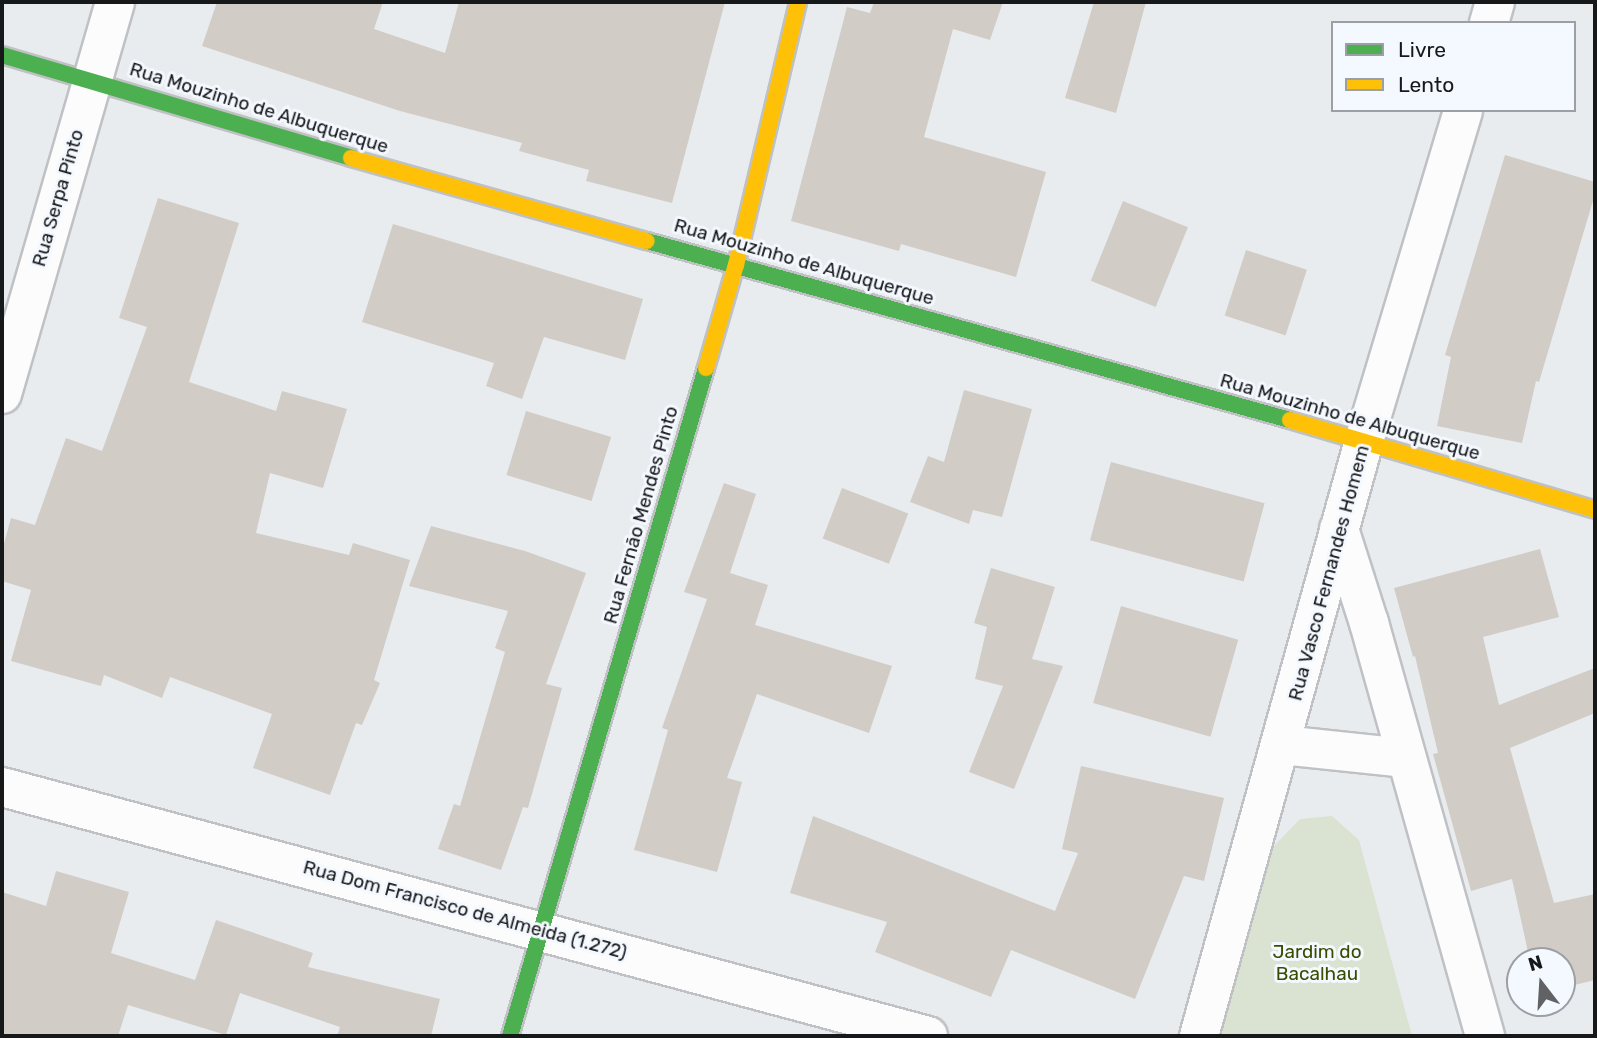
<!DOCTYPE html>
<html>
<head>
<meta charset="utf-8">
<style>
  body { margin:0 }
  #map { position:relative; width:1597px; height:1038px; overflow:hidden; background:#e9ecef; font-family:Rubik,sans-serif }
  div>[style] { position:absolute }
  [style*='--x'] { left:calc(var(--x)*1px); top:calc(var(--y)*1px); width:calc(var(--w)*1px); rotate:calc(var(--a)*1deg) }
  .green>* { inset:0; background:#dae2d1 }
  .building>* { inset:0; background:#d1ccc6; transform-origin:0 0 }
  .roads { filter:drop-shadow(2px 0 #bfc1c4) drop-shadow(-2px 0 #bfc1c4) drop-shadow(0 2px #bfc1c4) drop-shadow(0 -2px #bfc1c4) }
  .street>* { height:38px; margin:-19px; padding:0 19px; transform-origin:19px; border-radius:19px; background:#fcfcfd }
  .fast>* { height:16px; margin:-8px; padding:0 8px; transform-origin:8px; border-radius:8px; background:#4caf50 }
  .slow>* { height:16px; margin:-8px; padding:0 8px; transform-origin:8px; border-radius:8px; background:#ffc107 }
  span { translate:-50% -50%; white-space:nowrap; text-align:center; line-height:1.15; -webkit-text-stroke:6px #f4f9ff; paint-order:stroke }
  .street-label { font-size:19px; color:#17181a }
  .park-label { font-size:19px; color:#3a4c00 }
  .frame { position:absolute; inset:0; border:4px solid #17181a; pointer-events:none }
  .legend { position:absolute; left:1331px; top:21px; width:245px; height:91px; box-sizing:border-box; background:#f4f9ff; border:2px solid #9c9fa3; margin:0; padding:9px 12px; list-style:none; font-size:21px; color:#17181a }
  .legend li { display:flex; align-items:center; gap:14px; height:35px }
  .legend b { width:35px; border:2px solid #9c9fa3 }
  .north { position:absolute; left:1506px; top:947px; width:70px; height:70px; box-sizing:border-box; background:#f4f9ff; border:2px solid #9c9fa3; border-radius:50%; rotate:343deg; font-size:19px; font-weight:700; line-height:28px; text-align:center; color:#17181a }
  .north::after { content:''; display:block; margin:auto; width:24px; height:32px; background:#606265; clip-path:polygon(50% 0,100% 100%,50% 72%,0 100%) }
</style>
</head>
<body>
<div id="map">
  <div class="green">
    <i style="clip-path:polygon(1332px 816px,1359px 840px,1412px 1036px,1221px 1036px,1273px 847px,1300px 819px)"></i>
  </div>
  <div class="building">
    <i style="clip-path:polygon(217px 2px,383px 2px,374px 29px,445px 53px,459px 2px,725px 2px,672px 203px,586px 181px,589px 170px,519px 151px,522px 143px,400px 111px,202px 46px)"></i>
    <i style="clip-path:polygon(874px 2px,1003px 2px,990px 40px,953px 29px,924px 137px,1046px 172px,1016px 277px,901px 244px,899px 251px,791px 221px,847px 7px,870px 13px)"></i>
    <i style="clip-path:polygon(1094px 2px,1146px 2px,1116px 113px,1065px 98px)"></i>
    <i style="clip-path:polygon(1505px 155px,1595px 182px,1595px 194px,1539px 382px,1536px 381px,1522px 443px,1437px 426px,1451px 357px,1445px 355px)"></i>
    <i style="clip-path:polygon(158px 198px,239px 223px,189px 382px,276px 411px,282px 391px,347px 409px,323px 488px,270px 473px,256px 533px,349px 555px,353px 543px,410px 560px,374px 680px,380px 683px,362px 725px,356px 723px,330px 795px,253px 768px,272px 714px,170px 677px,162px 698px,104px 675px,101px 686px,11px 661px,31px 590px,2px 581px,2px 551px,11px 518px,35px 525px,66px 438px,102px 451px,147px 327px,119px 318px)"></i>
    <i style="left:1123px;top:201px;width:70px;height:86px;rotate:22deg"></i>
    <i style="clip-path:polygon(393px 224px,643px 299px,625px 360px,544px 337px,522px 399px,486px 386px,494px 363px,362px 322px)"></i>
    <i style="left:1246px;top:250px;width:64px;height:69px;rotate:18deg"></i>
    <i style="clip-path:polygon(964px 390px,1032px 409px,1002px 517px,973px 510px,969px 524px,910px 502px,928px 456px,944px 462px)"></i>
    <i style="left:526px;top:411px;width:89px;height:67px;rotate:17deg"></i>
    <i style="left:1111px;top:462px;width:159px;height:81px;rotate:15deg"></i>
    <i style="clip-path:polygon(724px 483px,756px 494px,730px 573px,768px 585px,755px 625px,892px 666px,869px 733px,757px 694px,727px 778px,742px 782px,717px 872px,634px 850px,668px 730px,662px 728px,707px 599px,684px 592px)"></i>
    <i style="left:842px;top:488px;width:71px;height:54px;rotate:21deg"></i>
    <i style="clip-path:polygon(431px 526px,525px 551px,586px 573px,546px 684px,562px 688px,528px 808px,523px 807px,501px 870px,438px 849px,454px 804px,460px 806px,505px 652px,495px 648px,508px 611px,409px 586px)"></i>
    <i style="clip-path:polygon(1540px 549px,1559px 617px,1483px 637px,1499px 705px,1595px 668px,1595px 713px,1510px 748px,1554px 903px,1595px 894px,1595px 980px,1562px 988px,1562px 961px,1530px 961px,1512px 879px,1471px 891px,1433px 754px,1438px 753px,1415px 656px,1413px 657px,1394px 588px)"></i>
    <i style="clip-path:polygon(991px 568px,1055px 587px,1032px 659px,1063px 666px,1014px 789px,969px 772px,1003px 686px,975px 679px,987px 627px,974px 623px)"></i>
    <i style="left:1121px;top:606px;width:122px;height:101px;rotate:16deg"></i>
    <i style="clip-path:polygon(1081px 766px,1224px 798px,1204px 881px,1184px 876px,1135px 999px,1011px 950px,991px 997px,875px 952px,887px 922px,790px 893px,813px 816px,1055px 911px,1078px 853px,1062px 849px)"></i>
    <i style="clip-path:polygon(56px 871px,129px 892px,111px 953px,195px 980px,216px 920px,313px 953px,308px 967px,440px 999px,431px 1036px,337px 1036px,340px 1027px,240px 993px,226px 1035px,128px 1005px,118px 1036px,2px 1036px,2px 892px,46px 906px)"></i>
  </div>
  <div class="roads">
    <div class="street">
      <i style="--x:1489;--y:23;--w:22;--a:-74"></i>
      <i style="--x:2;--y:394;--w:408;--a:-73.9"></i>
      <i style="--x:1339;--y:529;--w:99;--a:72.3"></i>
      <i style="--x:1369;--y:623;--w:429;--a:74.3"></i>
      <i style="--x:1282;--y:745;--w:125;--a:6"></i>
      <i style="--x:2;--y:787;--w:959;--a:15.05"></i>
      <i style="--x:1199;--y:1036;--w:617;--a:-74.5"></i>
      <i style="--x:1364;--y:441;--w:345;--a:-73.3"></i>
    </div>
    <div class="fast">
      <i style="--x:2;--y:55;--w:364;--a:16.4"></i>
      <i style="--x:647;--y:241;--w:667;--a:15.56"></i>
      <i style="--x:510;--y:1036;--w:696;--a:-73.65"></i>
    </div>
    <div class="slow">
      <i style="--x:351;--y:158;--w:307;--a:15.7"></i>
      <i style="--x:706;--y:368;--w:107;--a:-73.8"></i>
      <i style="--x:736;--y:265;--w:270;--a:-76.7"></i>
      <i style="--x:1290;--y:420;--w:318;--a:16.4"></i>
    </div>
  </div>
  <div class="street-label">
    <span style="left:259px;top:108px;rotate:17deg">Rua Mouzinho de Albuquerque</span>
    <span style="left:58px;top:198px;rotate:-74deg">Rua Serpa Pinto</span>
    <span style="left:804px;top:262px;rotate:16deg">Rua Mouzinho de Albuquerque</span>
    <span style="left:1350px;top:417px;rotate:16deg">Rua Mouzinho de Albuquerque</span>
    <span style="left:641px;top:515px;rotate:-74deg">Rua Fernão Mendes Pinto</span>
    <span style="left:1329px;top:573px;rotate:-75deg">Rua Vasco Fernandes Homem</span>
    <span style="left:465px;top:910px;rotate:15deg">Rua Dom Francisco de Almeida (1.272)</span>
  </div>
  <div class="park-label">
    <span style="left:1317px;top:963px">Jardim do<br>Bacalhau</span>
  </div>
  <div class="frame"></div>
  <ul class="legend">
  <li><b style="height:9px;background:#4caf50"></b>Livre</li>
  <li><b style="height:9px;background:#ffc107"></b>Lento</li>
  </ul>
  <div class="north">N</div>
</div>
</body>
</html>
